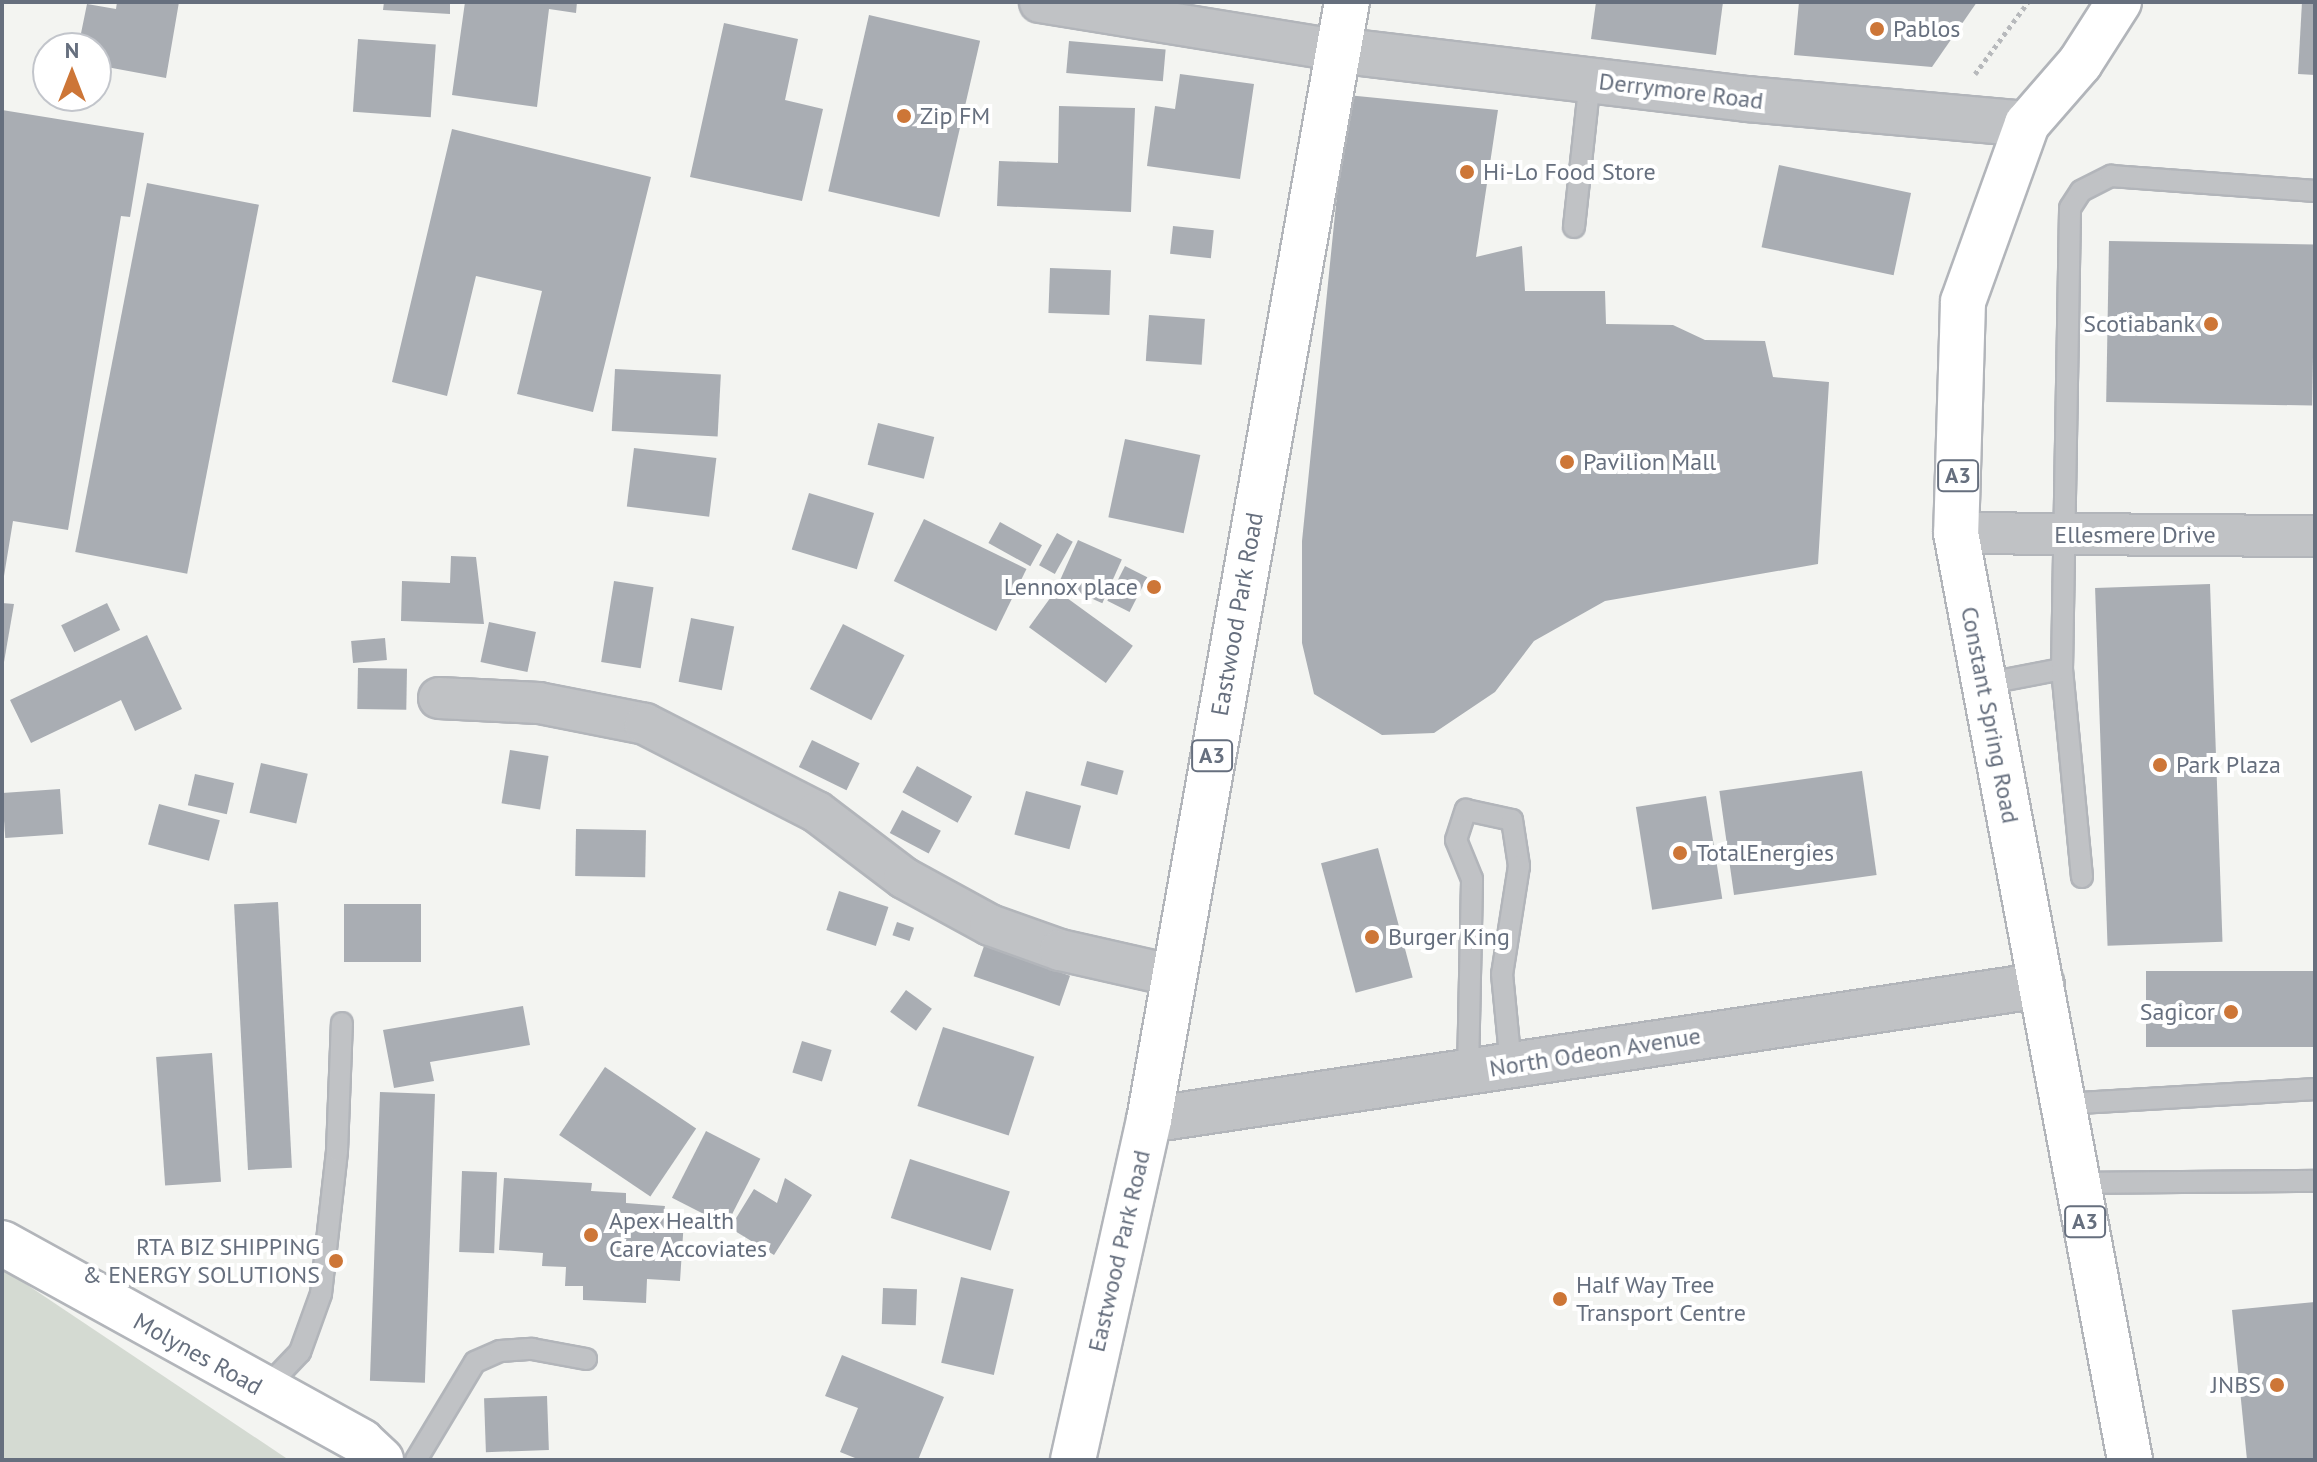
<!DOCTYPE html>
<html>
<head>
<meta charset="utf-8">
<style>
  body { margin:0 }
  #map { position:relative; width:2317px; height:1462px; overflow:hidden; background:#f3f4f1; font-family:"PT Sans",sans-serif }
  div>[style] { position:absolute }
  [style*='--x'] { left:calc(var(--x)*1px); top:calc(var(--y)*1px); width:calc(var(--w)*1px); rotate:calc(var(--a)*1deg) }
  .green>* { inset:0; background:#d4dad2 }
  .building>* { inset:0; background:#a9adb3; transform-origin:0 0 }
  .path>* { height:5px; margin-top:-2.5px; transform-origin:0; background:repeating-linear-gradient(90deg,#b7b9bc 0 4px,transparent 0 8px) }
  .roads { filter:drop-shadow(2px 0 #b2b5ba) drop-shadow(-2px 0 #b2b5ba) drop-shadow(0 2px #b2b5ba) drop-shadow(0 -2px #b2b5ba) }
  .service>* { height:20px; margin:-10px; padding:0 10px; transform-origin:10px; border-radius:10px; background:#c0c2c5 }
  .minor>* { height:40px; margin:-20px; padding:0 20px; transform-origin:20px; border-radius:20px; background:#c0c2c5 }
  .tertiary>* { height:44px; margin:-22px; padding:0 22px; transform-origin:22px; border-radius:22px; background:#c0c2c5 }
  .secondary>* { height:44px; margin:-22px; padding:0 22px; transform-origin:22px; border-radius:22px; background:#fff }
  .primary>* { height:44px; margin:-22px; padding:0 22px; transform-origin:22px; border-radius:22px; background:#fff }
  .dots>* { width:22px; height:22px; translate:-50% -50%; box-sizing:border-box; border:4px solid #fff; border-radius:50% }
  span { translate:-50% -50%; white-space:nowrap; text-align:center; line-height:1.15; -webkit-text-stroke:8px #fff; paint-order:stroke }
  .shield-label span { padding:2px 6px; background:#fff; border:2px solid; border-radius:6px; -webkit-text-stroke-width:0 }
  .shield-label { font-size:22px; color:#666f7e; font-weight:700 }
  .poi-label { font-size:24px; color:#666f7e }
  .left { translate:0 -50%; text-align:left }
  .right { translate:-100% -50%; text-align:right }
  .street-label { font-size:24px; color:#666f7e }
  .frame { position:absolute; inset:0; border:4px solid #666f7e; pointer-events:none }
  .north { position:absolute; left:32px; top:32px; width:80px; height:80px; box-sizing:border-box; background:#fff; border:2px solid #c2c5cb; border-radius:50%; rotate:0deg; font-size:22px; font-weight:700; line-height:32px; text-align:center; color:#666f7e }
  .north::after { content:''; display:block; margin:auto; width:28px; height:36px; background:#cd7637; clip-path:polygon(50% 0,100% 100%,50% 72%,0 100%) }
</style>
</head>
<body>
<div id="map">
  <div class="green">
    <i style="clip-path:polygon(2px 1268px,289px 1460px,2px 1460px)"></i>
  </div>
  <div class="building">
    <i style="clip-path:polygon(117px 2px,179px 2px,166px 78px,96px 65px,96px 48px,78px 48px,87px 4px,116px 9px)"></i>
    <i style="clip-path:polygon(384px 2px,450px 2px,450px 14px,383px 10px)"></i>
    <i style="clip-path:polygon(465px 2px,577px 2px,576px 13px,549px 9px,537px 107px,452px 95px)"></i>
    <i style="clip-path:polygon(1596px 2px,1723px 2px,1716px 55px,1591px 39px)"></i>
    <i style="clip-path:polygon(1799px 2px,1977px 2px,1932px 67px,1794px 55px)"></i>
    <i style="clip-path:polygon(2302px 2px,2315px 2px,2315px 75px,2298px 74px)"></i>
    <i style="left:869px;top:15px;width:114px;height:181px;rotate:13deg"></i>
    <i style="clip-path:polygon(724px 23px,798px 39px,785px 100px,823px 109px,802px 201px,690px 177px)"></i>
    <i style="left:358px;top:39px;width:78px;height:73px;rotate:4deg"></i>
    <i style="left:1069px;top:41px;width:97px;height:32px;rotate:5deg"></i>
    <i style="clip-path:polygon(1180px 74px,1254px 84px,1240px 179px,1147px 166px,1155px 106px,1175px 109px)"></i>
    <i style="clip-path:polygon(1347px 95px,1498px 110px,1476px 257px,1522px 246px,1525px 291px,1605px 291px,1606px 324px,1673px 325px,1705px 340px,1765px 341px,1773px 377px,1829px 382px,1818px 564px,1605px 601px,1534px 641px,1495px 692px,1434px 733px,1382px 735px,1314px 694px,1302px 643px,1302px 541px)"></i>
    <i style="clip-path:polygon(1059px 106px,1135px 108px,1131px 212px,997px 206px,999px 161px,1058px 163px)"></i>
    <i style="clip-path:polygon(2px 110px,144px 133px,130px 217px,121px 216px,68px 530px,13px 521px,4px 576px)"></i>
    <i style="clip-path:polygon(452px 129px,651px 177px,593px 412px,517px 394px,542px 291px,476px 276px,447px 396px,392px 382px)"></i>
    <i style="left:1779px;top:165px;width:135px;height:84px;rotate:12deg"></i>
    <i style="left:147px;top:183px;width:114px;height:376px;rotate:11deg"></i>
    <i style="left:1173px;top:226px;width:41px;height:28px;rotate:6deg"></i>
    <i style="left:2109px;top:241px;width:206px;height:161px;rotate:1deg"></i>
    <i style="left:1050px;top:268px;width:61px;height:45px;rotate:2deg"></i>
    <i style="left:1149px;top:315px;width:56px;height:46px;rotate:4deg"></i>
    <i style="left:615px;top:369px;width:106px;height:62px;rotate:3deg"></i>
    <i style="left:878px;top:423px;width:58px;height:43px;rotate:14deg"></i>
    <i style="left:1125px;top:439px;width:77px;height:80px;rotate:12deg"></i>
    <i style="left:634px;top:448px;width:83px;height:59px;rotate:7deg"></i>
    <i style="left:809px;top:493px;width:68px;height:59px;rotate:17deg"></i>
    <i style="left:924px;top:519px;width:114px;height:69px;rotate:26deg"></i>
    <i style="left:1000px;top:522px;width:48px;height:24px;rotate:29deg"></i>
    <i style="left:1057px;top:533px;width:18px;height:37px;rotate:29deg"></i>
    <i style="left:1078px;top:540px;width:48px;height:48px;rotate:24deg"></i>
    <i style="clip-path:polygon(451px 556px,476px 557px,484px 624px,401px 621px,402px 581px,450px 583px)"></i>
    <i style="left:1125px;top:566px;width:25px;height:39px;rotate:27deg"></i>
    <i style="left:614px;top:581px;width:40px;height:82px;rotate:9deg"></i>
    <i style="left:2210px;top:584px;width:358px;height:115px;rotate:88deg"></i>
    <i style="left:1056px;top:590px;width:95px;height:46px;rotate:36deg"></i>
    <i style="clip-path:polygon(2px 603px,14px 604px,4px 662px,2px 662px)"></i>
    <i style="left:107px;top:603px;width:30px;height:51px;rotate:64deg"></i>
    <i style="left:691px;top:618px;width:44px;height:65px;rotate:11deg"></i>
    <i style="left:489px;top:622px;width:48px;height:41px;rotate:12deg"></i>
    <i style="left:843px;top:624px;width:69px;height:73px;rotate:27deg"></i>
    <i style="clip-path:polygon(147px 635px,182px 709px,135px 731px,121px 700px,31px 743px,10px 700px)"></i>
    <i style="left:385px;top:638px;width:22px;height:34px;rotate:85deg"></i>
    <i style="left:358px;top:668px;width:49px;height:41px;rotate:1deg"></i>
    <i style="left:812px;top:740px;width:53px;height:30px;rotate:26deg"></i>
    <i style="left:510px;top:750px;width:39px;height:54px;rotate:9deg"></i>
    <i style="left:1087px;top:761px;width:38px;height:25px;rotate:15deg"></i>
    <i style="left:261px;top:763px;width:48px;height:51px;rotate:13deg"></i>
    <i style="left:917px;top:766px;width:63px;height:30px;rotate:29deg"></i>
    <i style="left:1862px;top:771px;width:105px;height:144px;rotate:82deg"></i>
    <i style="left:195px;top:774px;width:40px;height:32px;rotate:13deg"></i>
    <i style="left:60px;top:789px;width:45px;height:58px;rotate:86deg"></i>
    <i style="left:1026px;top:791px;width:57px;height:45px;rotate:15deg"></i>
    <i style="left:1706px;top:796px;width:104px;height:71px;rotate:81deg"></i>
    <i style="left:159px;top:804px;width:63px;height:42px;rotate:15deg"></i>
    <i style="left:902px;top:810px;width:44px;height:26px;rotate:28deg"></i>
    <i style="left:576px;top:829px;width:70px;height:47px;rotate:1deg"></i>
    <i style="left:1378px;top:848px;width:134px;height:59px;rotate:75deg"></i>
    <i style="left:839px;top:891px;width:52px;height:41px;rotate:18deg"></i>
    <i style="left:278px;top:902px;width:266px;height:44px;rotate:87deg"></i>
    <i style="left:421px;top:904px;width:58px;height:77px;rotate:90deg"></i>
    <i style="left:897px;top:922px;width:18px;height:14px;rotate:19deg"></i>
    <i style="left:984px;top:946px;width:91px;height:32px;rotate:19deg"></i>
    <i style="left:2315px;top:971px;width:76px;height:169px;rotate:90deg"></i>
    <i style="left:906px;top:990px;width:32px;height:27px;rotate:36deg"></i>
    <i style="clip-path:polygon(523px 1006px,530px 1045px,430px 1062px,434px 1081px,394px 1088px,383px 1030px)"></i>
    <i style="left:943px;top:1027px;width:96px;height:83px;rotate:18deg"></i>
    <i style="left:802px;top:1041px;width:31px;height:33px;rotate:17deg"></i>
    <i style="left:212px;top:1053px;width:129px;height:56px;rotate:86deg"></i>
    <i style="left:605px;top:1067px;width:110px;height:82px;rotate:34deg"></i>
    <i style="left:380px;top:1092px;width:55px;height:289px;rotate:2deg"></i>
    <i style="left:706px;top:1131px;width:61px;height:75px;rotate:27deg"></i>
    <i style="left:910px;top:1159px;width:105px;height:62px;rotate:18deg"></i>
    <i style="left:462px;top:1171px;width:35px;height:81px;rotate:2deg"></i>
    <i style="clip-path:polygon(504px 1178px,592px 1183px,591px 1191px,626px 1193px,626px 1203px,665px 1206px,663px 1218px,684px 1220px,680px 1281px,647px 1279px,646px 1303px,583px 1300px,583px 1286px,565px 1286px,566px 1267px,542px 1266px,543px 1253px,499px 1250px)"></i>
    <i style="clip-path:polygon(785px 1178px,812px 1195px,774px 1255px,730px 1228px,754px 1189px,777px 1203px)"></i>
    <i style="left:961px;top:1277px;width:54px;height:88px;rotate:13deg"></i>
    <i style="left:883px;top:1288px;width:34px;height:36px;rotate:2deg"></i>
    <i style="clip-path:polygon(2315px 1302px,2315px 1460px,2247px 1460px,2232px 1310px)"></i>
    <i style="clip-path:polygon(842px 1355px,944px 1397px,918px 1460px,860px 1460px,840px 1452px,858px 1408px,825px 1396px)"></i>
    <i style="left:547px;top:1396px;width:54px;height:63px;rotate:88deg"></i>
  </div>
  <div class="path">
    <i style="--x:1975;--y:74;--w:89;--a:-53.6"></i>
  </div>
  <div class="roads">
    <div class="service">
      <i style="--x:1574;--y:227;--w:148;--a:-83.8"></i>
      <i style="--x:1984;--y:684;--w:79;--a:-10.9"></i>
      <i style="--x:2082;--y:877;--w:209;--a:-95.5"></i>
      <i style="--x:2062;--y:669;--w:461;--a:-89"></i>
      <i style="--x:2070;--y:208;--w:20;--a:-57"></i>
      <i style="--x:2081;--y:191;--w:34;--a:-27"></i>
      <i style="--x:2111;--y:176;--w:205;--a:4.2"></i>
      <i style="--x:1468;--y:1072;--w:193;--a:-88.8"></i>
      <i style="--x:1472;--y:879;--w:42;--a:-112.3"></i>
      <i style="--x:1456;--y:840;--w:32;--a:-72"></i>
      <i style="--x:1466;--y:810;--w:47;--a:12.3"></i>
      <i style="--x:1512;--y:820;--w:47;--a:81.3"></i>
      <i style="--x:1519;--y:866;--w:109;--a:98.9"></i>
      <i style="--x:1502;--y:974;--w:91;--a:84.4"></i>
      <i style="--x:2064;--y:1104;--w:251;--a:-3.4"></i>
      <i style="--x:2078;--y:1183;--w:237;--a:-0.5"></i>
      <i style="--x:263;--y:1391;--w:54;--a:-46.5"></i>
      <i style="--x:300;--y:1352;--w:62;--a:-70.1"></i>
      <i style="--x:321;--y:1294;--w:144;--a:-83.6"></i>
      <i style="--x:337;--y:1151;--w:128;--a:-87.8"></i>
      <i style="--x:416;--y:1460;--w:114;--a:-59"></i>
      <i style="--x:475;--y:1362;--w:27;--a:-24"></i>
      <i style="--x:500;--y:1351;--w:32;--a:-4"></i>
      <i style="--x:532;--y:1349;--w:55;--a:10.5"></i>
    </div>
    <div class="minor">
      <i style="--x:1040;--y:2;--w:300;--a:9.2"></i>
      <i style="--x:1956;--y:533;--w:359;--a:0.5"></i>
      <i style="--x:439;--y:698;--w:100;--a:2.9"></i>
      <i style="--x:539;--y:703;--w:108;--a:11.2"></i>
      <i style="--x:645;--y:724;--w:193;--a:27.1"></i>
      <i style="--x:817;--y:812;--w:109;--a:37.2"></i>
      <i style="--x:904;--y:878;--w:98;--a:28.7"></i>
      <i style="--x:990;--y:925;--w:74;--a:19.7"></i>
      <i style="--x:1060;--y:950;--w:117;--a:12.8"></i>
    </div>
    <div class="tertiary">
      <i style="--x:1336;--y:50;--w:415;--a:6.8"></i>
      <i style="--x:1748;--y:99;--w:280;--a:5.1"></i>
      <i style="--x:1149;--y:1120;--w:903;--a:-8.6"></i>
    </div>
    <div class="secondary">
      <i style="--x:2;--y:1243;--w:411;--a:28.9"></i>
      <i style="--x:362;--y:1442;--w:26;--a:43"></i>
    </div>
    <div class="primary">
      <i style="--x:2119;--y:2;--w:72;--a:122.6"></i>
      <i style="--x:2080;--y:63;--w:81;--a:131"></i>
      <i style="--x:2027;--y:124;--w:189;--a:109.8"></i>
      <i style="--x:1963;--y:302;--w:231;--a:91.7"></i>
      <i style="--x:1956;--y:533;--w:943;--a:79.37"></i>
      <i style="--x:1073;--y:1460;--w:348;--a:-77.4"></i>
      <i style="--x:1149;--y:1120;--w:1135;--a:-79.96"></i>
    </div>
  </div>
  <div class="dots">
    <i style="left:1877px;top:29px;background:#cd7637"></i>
    <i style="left:904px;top:116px;background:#cd7637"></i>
    <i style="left:1467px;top:172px;background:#cd7637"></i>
    <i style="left:2211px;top:324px;background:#cd7637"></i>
    <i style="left:1567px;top:462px;background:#cd7637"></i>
    <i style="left:1154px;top:587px;background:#cd7637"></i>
    <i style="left:2160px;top:765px;background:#cd7637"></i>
    <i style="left:1680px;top:853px;background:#cd7637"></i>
    <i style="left:1372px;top:937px;background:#cd7637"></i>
    <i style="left:2231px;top:1012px;background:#cd7637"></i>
    <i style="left:591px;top:1235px;background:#cd7637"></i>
    <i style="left:336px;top:1261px;background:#cd7637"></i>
    <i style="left:1560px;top:1299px;background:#cd7637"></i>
    <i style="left:2277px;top:1385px;background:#cd7637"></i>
  </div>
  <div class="shield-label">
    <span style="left:1958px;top:476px">A3</span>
    <span style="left:1212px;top:756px">A3</span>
    <span style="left:2085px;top:1222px">A3</span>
  </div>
  <div class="poi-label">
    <span class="left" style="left:1893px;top:29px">Pablos</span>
    <span class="left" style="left:920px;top:116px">Zip FM</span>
    <span class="left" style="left:1483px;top:172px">Hi-Lo Food Store</span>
    <span class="right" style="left:2195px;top:324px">Scotiabank</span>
    <span class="left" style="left:1583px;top:462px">Pavilion Mall</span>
    <span class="right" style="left:1138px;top:587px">Lennox place</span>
    <span class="left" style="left:2176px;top:765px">Park Plaza</span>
    <span class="left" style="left:1696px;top:853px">TotalEnergies</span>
    <span class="left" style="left:1388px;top:937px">Burger King</span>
    <span class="right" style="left:2215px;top:1012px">Sagicor</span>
    <span class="left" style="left:609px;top:1235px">Apex Health<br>Care Accoviates</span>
    <span class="right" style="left:320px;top:1261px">RTA BIZ SHIPPING<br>&amp; ENERGY SOLUTIONS</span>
    <span class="left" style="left:1576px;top:1299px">Half Way Tree<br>Transport Centre</span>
    <span class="right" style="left:2261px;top:1385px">JNBS</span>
  </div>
  <div class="street-label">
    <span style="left:1681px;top:91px;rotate:7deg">Derrymore Road</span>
    <span style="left:2135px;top:535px">Ellesmere Drive</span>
    <span style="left:1237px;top:614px;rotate:-80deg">Eastwood Park Road</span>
    <span style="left:1990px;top:715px;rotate:79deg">Constant Spring Road</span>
    <span style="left:1595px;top:1052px;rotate:-9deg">North Odeon Avenue</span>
    <span style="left:1119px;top:1251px;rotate:-77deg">Eastwood Park Road</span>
    <span style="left:198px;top:1354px;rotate:29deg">Molynes Road</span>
  </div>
  <div class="frame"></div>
  <div class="north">N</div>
</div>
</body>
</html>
